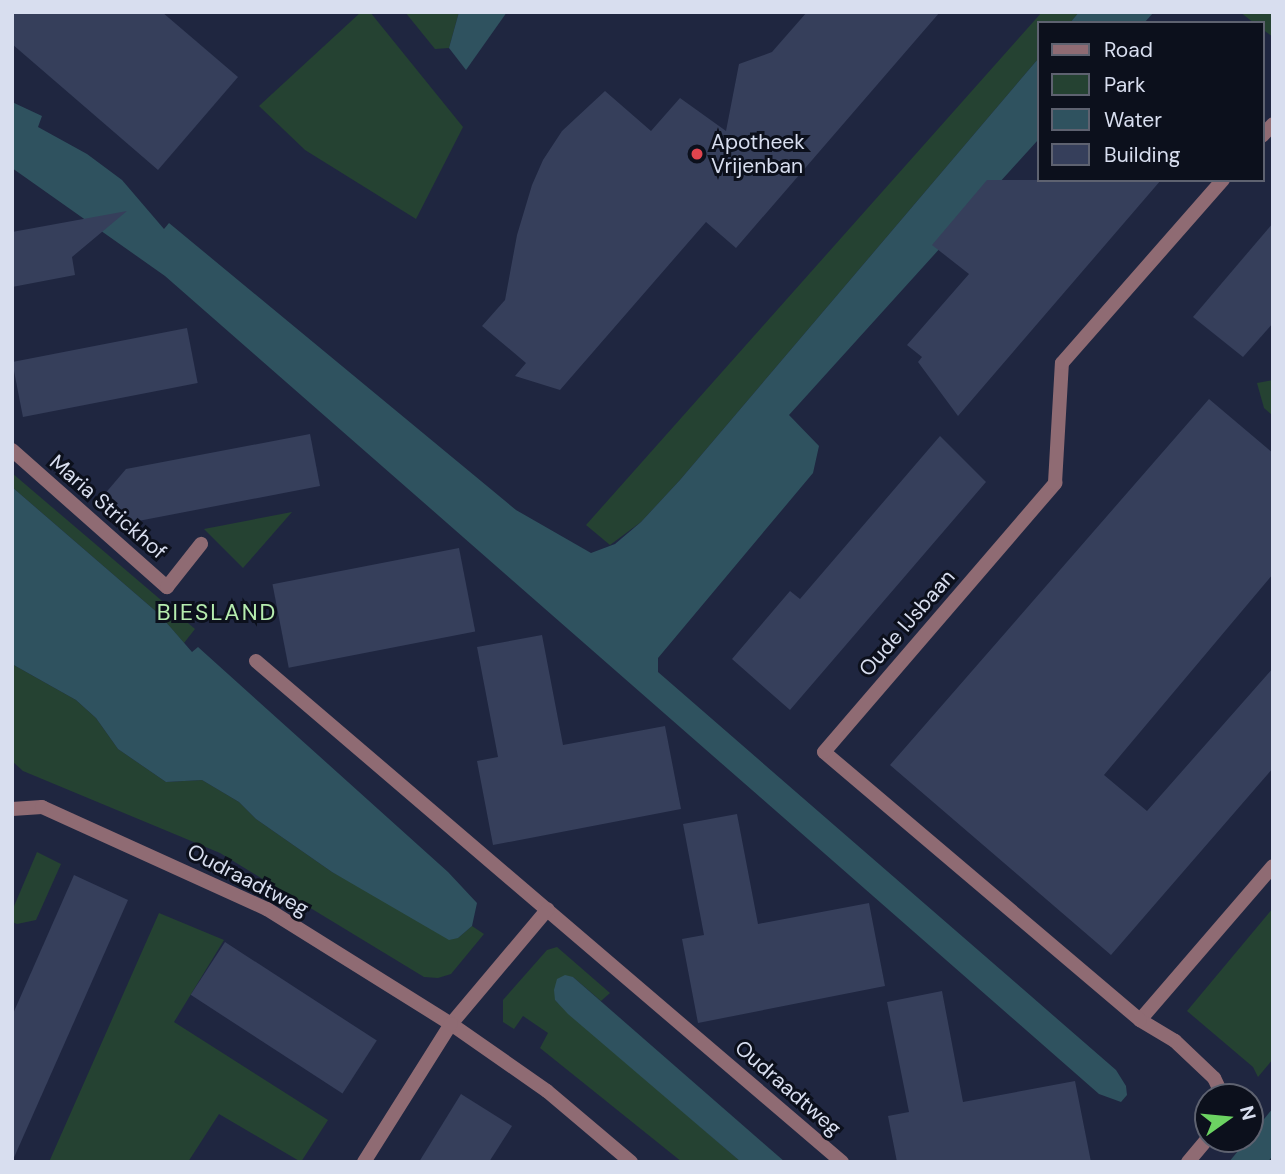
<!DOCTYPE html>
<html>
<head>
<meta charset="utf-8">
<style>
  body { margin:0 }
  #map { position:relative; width:1285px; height:1174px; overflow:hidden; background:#1f2640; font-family:"DM Sans",sans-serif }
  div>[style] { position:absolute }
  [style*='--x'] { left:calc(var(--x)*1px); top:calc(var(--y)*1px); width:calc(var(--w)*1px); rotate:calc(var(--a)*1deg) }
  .green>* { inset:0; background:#254232 }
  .water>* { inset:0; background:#2f525f }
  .building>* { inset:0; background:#363f5b; transform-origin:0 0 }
  .lane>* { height:14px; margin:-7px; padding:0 7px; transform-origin:7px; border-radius:7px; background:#8f6b73 }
  .street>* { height:14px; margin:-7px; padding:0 7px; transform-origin:7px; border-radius:7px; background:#8f6b73 }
  .dots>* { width:19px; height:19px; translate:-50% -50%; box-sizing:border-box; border:4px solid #0c101c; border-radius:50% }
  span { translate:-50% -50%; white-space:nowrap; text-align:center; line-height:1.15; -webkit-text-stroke:6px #0c101c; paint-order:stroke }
  .poi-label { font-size:21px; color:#d8deef }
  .left { translate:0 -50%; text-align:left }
  .street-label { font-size:21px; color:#d8deef }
  .neighbourhood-label { font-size:23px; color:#b6edaf; letter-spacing:2px }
  .frame { position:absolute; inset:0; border:14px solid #d8deef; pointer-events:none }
  .legend { position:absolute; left:1037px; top:21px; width:228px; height:161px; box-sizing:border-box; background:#0c101c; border:2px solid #5e6270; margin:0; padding:9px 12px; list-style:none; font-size:21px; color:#d8deef }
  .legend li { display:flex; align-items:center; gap:14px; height:35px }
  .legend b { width:35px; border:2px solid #5e6270 }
  .north { position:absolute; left:1194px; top:1083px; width:70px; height:70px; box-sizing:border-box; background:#0c101c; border:2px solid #5e6270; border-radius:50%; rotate:75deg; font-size:19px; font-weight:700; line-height:28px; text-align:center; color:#d8deef }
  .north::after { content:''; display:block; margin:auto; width:24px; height:32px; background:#6cd362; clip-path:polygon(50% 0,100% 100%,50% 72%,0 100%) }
</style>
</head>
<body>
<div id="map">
  <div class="green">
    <i style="clip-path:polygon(361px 12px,370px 12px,463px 127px,416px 219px,305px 150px,259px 106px)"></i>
    <i style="clip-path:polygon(405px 12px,459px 12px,449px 48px,435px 49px)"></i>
    <i style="clip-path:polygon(1042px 12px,1079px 12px,1070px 23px,1038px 23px,1038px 59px,680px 480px,641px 522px,610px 545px,586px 525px)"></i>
    <i style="clip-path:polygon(1240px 12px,1273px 12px,1273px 37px,1262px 29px,1262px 23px,1254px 23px)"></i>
    <i style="clip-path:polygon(1273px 380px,1273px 416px,1264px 408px,1257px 383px)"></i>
    <i style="clip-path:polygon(12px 473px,195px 629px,184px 643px,159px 614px,12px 487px)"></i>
    <i style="clip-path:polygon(292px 512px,243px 568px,204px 529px)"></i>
    <i style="clip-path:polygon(12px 664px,76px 700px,96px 718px,118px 749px,166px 782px,202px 780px,239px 802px,256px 819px,332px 872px,458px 938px,472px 926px,484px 934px,451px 974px,438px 978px,424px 977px,220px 853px,23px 771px,12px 761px)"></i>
    <i style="clip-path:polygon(37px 852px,61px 864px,36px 920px,17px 924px,12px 922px,12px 911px)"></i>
    <i style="clip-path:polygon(1273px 908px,1273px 1059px,1258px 1077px,1253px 1067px,1187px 1011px)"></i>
    <i style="clip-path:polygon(159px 913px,224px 940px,174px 1022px,328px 1120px,301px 1162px,219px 1114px,188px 1162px,49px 1162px)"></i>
    <i style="clip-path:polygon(557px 947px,610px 993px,601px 1001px,573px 977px,555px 1000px,741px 1162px,682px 1162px,540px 1048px,548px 1033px,523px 1016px,514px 1029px,503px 1022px,503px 1000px,547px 950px)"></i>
  </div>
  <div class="water">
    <i style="clip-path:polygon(459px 12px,507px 12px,466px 70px,449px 48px)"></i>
    <i style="clip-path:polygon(1079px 12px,1154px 12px,1144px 23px,1070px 23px)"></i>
    <i style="clip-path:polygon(1038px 59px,1038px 140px,789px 415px,819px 446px,813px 473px,658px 658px,658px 672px,1116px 1070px,1126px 1086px,1127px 1095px,1121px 1102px,1099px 1094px,165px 276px,12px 168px,12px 102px,42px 116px,38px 127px,87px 154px,122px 180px,164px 229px,169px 223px,516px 510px,591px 553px,615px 544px,641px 522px,680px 480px)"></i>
    <i style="clip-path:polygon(12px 487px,159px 614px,192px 652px,198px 647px,448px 872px,477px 903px,472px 926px,458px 938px,449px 940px,332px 872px,256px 819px,239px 802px,202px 780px,166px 782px,118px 749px,96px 718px,76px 700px,12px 664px)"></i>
    <i style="clip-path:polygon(565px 975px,573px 977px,785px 1162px,741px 1162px,568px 1014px,555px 1000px,554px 990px,557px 979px)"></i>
    <i style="clip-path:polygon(1273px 1108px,1273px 1155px,1268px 1162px,1229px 1162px)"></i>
  </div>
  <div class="building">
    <i style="clip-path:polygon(12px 12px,162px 12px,238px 77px,158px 170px,12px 44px)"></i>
    <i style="clip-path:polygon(807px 12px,940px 12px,736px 248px,706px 222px,560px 390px,515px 376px,526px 363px,482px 326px,505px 300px,517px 235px,532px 185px,543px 160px,562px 131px,605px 91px,651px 131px,680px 98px,726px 131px,739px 64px,772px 52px)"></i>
    <i style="clip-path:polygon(987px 180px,1161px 180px,958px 416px,918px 362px,922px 357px,907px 345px,969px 274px,932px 245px)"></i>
    <i style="clip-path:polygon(127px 211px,72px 257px,75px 275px,12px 287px,12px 232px)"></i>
    <i style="clip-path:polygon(1273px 223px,1273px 323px,1243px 357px,1193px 317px)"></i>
    <i style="left:187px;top:328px;width:56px;height:178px;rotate:79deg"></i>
    <i style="clip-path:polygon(1209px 399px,1273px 453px,1273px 574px,1104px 775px,1147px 811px,1273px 668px,1273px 768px,1111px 955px,890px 765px)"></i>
    <i style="clip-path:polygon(310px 434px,320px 486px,133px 522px,103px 496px,126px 469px)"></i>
    <i style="clip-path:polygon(940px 436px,986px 482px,790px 710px,732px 659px,790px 591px,800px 599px)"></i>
    <i style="left:459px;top:548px;width:85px;height:190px;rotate:79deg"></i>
    <i style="clip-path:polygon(542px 635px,563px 745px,665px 726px,681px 809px,493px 845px,477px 761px,498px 757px,477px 647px)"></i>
    <i style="clip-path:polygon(737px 814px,758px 924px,869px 903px,885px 986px,698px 1023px,682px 939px,704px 935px,683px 824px)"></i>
    <i style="clip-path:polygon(74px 875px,128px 900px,12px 1162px,12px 1016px)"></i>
    <i style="left:225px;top:942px;width:181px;height:63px;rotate:33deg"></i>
    <i style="clip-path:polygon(942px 991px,963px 1102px,1075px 1081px,1091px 1162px,897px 1162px,888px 1116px,909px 1112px,887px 1002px)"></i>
    <i style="clip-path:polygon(461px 1094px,512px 1126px,489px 1162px,419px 1162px)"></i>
  </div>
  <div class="lane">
    <i style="--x:256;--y:661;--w:771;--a:40.53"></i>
    <i style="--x:451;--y:1024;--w:150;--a:-49.9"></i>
  </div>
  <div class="street">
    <i style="--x:1262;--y:136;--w:16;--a:-47"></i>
    <i style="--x:12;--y:450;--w:207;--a:41.5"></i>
    <i style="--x:167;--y:587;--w:55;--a:-51.7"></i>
    <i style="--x:12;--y:809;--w:30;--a:-4"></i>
    <i style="--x:42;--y:807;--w:247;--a:24.4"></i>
    <i style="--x:267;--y:909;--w:217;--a:32"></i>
    <i style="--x:451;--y:1024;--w:117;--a:34.9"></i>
    <i style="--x:547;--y:1091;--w:110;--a:40.2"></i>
    <i style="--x:1140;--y:1020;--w:203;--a:-49.2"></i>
    <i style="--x:1223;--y:1097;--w:21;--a:-115"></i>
    <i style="--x:1214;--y:1078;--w:54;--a:-136.5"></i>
    <i style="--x:1175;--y:1041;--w:41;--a:-149"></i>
    <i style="--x:1140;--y:1020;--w:414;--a:-139.7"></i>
    <i style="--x:824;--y:752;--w:355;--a:-49.3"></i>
    <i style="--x:1055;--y:483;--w:120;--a:-86.7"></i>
    <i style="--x:1062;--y:363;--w:244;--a:-48.7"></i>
    <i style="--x:364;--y:1162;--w:163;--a:-57.8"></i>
    <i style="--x:1188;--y:1162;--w:31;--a:-50"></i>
  </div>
  <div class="dots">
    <i style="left:697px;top:154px;background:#e0444e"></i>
  </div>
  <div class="poi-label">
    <span class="left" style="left:711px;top:154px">Apotheek<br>Vrijenban</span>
  </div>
  <div class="street-label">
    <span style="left:108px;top:507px;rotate:41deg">Maria Strickhof</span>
    <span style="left:907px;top:623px;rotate:-49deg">Oude IJsbaan</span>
    <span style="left:248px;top:880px;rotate:27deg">Oudraadtweg</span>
    <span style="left:788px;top:1088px;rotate:41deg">Oudraadtweg</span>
  </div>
  <div class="neighbourhood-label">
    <span style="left:217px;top:612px">BIESLAND</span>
  </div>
  <div class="frame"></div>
  <ul class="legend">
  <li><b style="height:9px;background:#8f6b73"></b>Road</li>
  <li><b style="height:19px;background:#254232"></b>Park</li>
  <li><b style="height:19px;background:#2f525f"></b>Water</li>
  <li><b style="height:19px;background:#363f5b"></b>Building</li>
  </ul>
  <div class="north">N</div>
</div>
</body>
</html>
